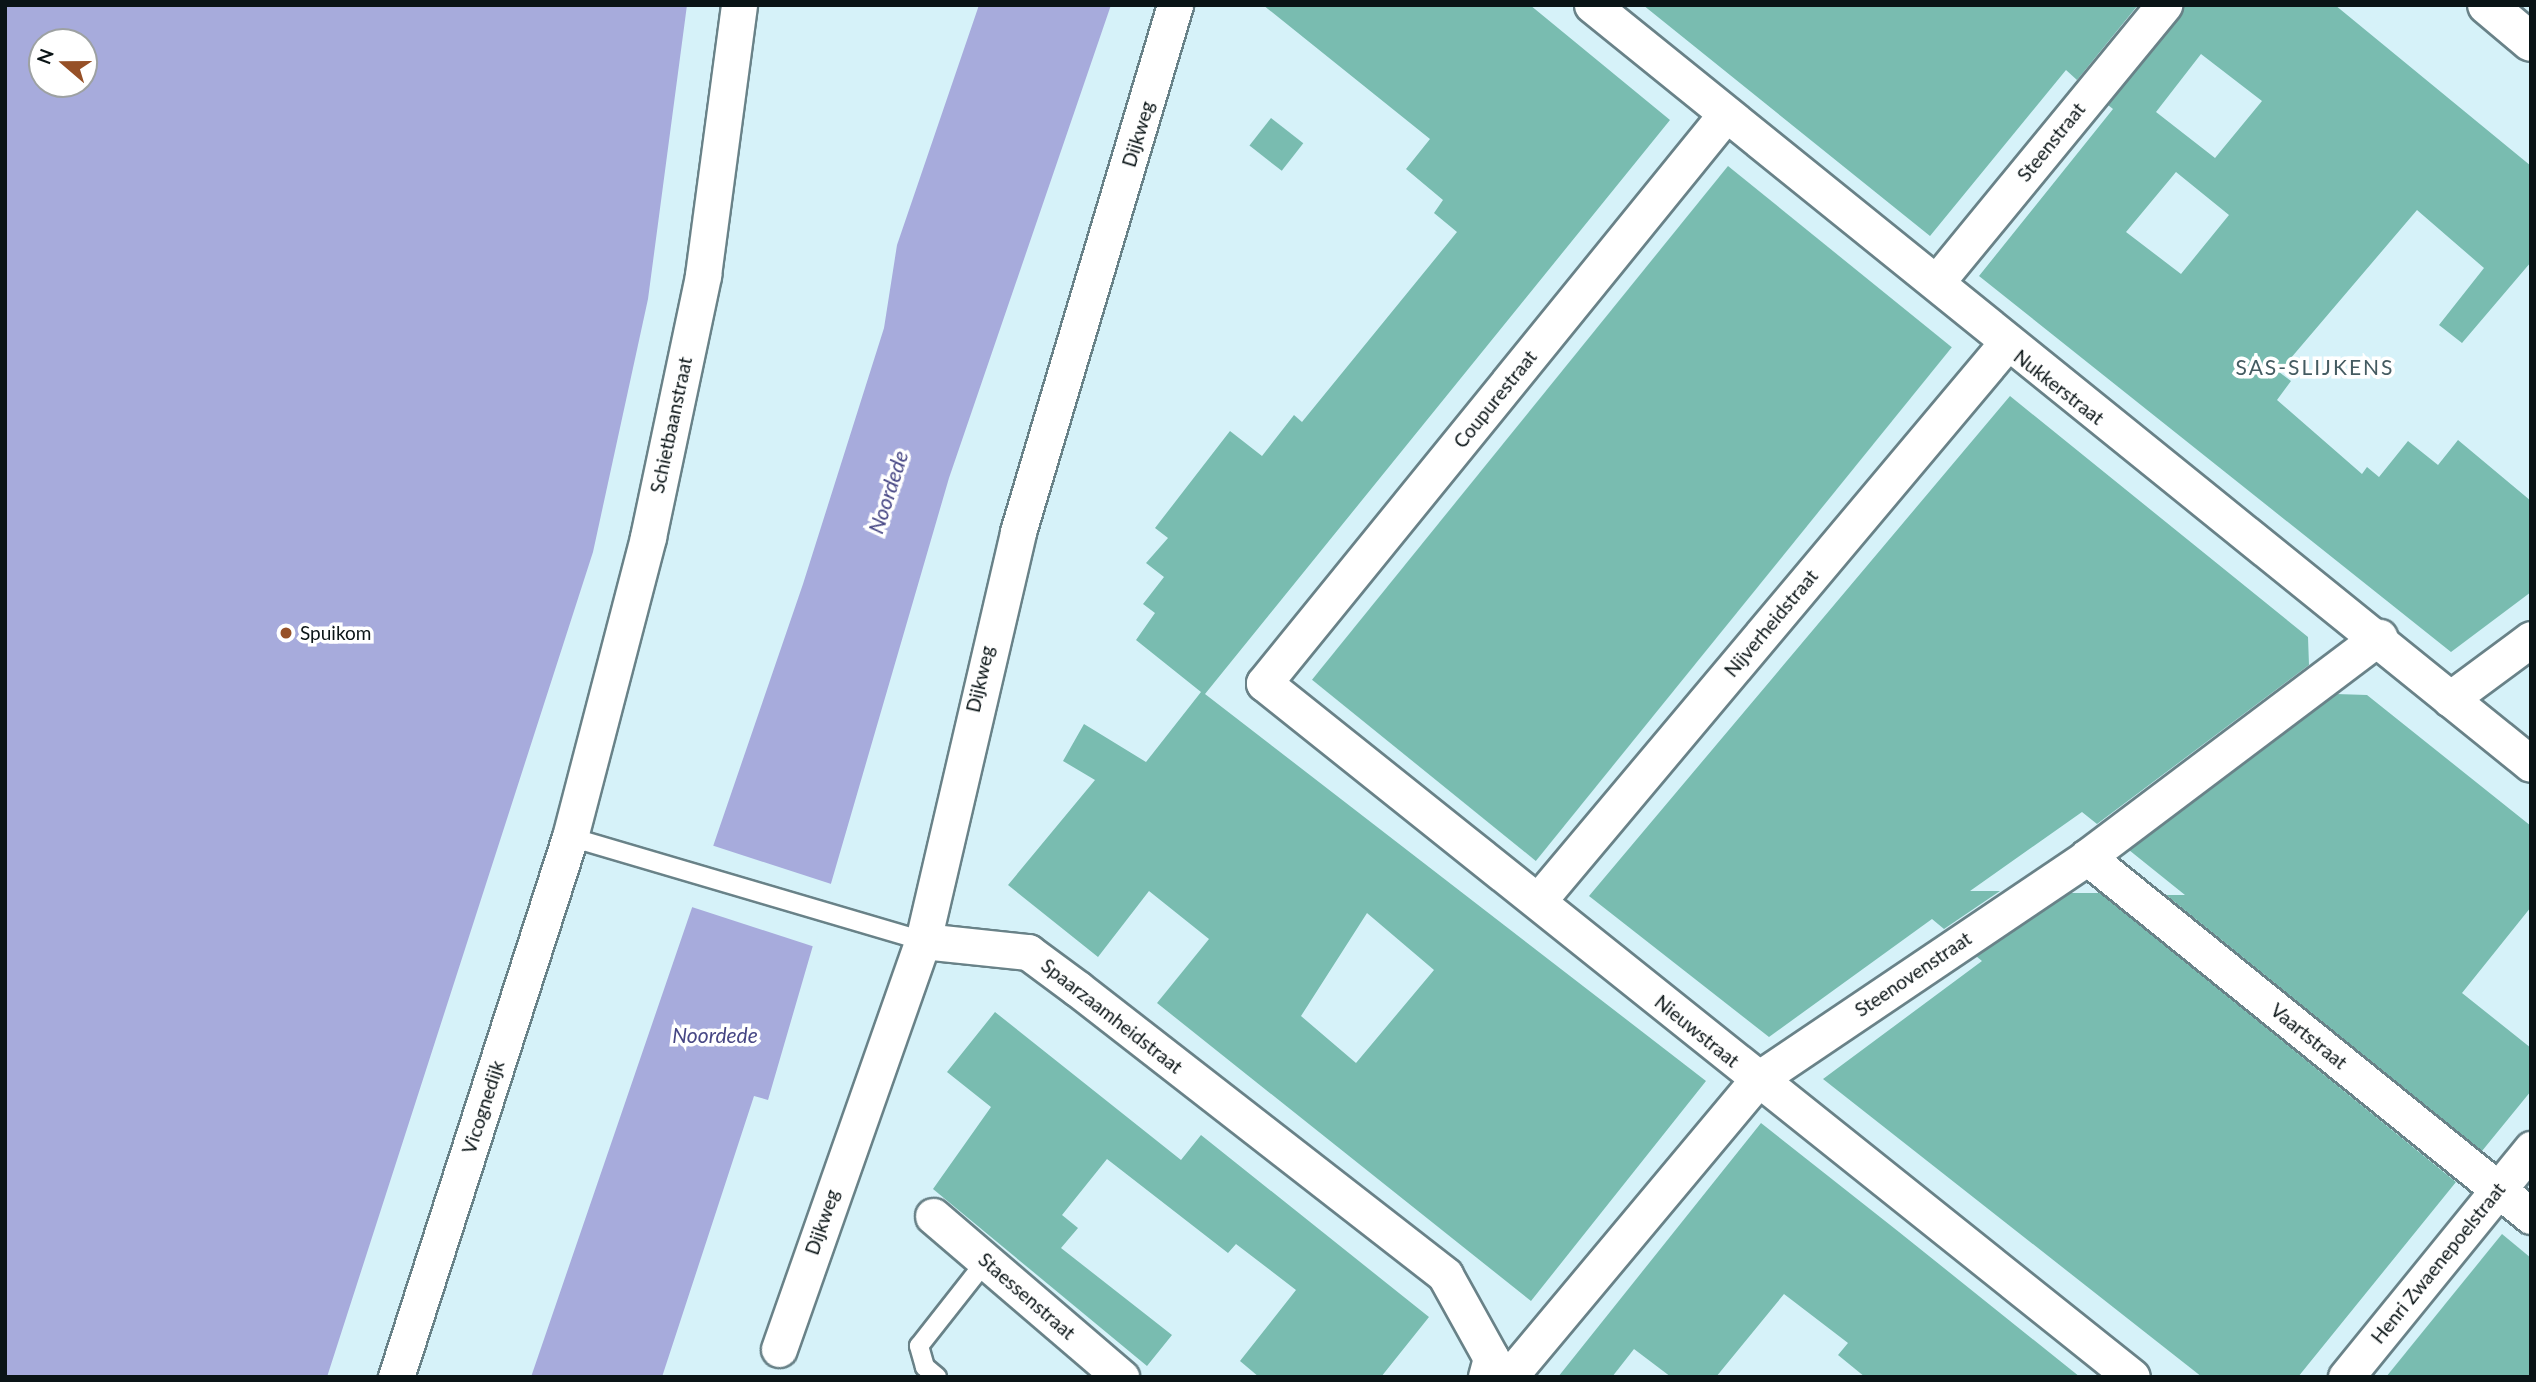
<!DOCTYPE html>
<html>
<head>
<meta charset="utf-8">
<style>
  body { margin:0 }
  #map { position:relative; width:2536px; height:1382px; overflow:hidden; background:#d6f2f9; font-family:Lato,sans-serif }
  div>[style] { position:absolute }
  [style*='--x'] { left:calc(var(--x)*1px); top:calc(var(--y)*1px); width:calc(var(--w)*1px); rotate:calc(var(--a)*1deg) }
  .water>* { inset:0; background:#a7abdc }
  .pier>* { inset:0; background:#d6f2f9; transform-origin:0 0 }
  .building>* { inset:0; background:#79bcb0; transform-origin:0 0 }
  .roads { filter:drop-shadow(2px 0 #698288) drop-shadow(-2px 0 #698288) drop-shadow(0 2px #698288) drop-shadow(0 -2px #698288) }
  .service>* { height:18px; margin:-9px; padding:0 9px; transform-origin:9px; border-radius:9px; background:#fff }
  .minor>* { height:35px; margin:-17.5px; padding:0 17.5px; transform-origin:17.5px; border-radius:17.5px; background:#fff }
  .tertiary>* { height:38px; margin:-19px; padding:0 19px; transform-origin:19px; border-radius:19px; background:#fff }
  .dots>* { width:19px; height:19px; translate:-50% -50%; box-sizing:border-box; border:4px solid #fff; border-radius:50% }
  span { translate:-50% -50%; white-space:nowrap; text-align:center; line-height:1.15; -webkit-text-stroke:7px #fff; paint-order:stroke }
  .street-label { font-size:19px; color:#0a1416 }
  .poi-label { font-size:19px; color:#0a1416 }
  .left { translate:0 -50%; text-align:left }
  .neighbourhood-label { font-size:21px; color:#445b61; letter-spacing:2px }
  .water-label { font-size:21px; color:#464684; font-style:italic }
  .frame { position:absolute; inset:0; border:7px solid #0a1416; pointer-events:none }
  .north { position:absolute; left:28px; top:28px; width:70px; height:70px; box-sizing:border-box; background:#fff; border:2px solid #9da1a2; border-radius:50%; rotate:290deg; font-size:19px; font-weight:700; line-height:28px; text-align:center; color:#0a1416 }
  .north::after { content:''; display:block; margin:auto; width:24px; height:32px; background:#965027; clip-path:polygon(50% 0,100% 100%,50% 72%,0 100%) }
</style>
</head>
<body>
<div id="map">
  <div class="water">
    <i style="clip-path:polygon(evenodd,5px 5px,687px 5px,648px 299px,593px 552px,327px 1377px,5px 1377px,5px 5px,42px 42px,84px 42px,84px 84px,42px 84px,42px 42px)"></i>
    <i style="clip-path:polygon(979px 5px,1111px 5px,949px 478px,768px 1100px,754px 1096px,662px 1377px,531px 1377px,803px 584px,884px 328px,897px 245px)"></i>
  </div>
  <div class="pier">
    <i style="left:705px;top:843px;width:136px;height:65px;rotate:18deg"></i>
  </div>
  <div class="building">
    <i style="clip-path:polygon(evenodd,1263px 5px,1530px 5px,1670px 120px,1205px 694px,1706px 1081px,1531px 1301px,1157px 1003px,1209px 939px,1149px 891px,1098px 957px,1008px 885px,1095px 780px,1063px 761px,1084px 724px,1146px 762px,1201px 692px,1136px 640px,1155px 613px,1143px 604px,1164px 577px,1146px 563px,1168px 538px,1155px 528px,1230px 431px,1262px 456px,1294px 415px,1302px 422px,1457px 232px,1434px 213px,1443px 200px,1406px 169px,1430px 139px,1263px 5px,1367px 913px,1434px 970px,1356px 1063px,1301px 1016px,1367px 913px)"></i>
    <i style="clip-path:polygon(1643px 5px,2138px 5px,2077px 80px,2066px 70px,1930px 236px)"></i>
    <i style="clip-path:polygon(evenodd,2184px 5px,2335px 5px,2531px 166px,2531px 262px,2462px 343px,2439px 325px,2484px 268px,2417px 210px,2279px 372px,2291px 381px,2277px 400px,2362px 474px,2367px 467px,2379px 477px,2408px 441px,2438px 465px,2458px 440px,2531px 501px,2531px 592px,2451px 652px,1979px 276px,2113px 109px,2108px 105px,2184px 5px,2201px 54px,2262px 101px,2215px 158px,2156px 112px,2201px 54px,2184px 5px,2176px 172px,2229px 215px,2181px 274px,2126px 232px,2176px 172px)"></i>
    <i style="left:1271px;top:118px;width:41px;height:35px;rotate:38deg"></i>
    <i style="left:1728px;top:166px;width:288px;height:661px;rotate:39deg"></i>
    <i style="clip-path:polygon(2010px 396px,2308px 637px,2309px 665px,2097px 824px,2082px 812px,1970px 891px,2000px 891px,1944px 929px,1932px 919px,1769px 1037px,1589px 896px)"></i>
    <i style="clip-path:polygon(2336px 694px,2367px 695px,2531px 826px,2531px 907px,2462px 993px,2531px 1048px,2531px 1091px,2482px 1151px,2166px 895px,2185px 895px,2129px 850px)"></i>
    <i style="clip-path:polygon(2070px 893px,2100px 893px,2456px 1182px,2298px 1377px,2202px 1377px,1823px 1079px,1982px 961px,1976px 956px)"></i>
    <i style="clip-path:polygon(995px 1012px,1181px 1160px,1201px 1135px,1429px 1317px,1381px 1377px,1259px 1377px,1240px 1361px,1296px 1290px,1236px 1244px,1228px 1253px,1107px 1159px,1062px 1215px,1078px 1228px,1061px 1248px,1172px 1335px,1147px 1366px,933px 1189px,991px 1107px,947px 1072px)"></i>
    <i style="clip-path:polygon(1761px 1123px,1899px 1232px,2080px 1377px,1865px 1377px,1838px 1355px,1848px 1343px,1784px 1294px,1716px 1377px,1671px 1377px,1634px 1349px,1612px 1377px,1558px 1377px)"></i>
    <i style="clip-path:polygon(2502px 1234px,2531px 1258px,2531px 1377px,2386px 1377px)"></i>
  </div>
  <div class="roads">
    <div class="service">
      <i style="--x:570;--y:837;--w:368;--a:16.4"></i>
      <i style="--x:937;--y:1377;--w:16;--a:-140"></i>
      <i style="--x:925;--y:1367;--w:22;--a:-106"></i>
      <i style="--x:919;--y:1346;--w:108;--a:-51.8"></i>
    </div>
    <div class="minor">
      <i style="--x:1592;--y:5;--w:1207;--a:38.95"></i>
      <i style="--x:1726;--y:114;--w:733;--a:129.07"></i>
      <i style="--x:1264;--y:683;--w:1111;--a:38.64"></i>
      <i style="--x:1939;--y:279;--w:355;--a:-50.6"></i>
      <i style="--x:2450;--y:699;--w:101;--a:-36.5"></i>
      <i style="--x:2087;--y:857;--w:571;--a:38.96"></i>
      <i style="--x:1538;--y:901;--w:726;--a:-49.97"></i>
      <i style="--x:923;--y:941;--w:106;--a:6"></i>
      <i style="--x:1028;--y:952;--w:62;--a:36.5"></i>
      <i style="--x:1078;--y:989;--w:465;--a:37.9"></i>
      <i style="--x:1445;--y:1275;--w:95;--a:61"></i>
      <i style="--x:1491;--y:1358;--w:20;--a:105"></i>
      <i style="--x:933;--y:1216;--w:248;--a:40.6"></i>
      <i style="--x:779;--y:1349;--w:433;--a:-70.6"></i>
      <i style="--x:923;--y:941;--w:420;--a:-76.9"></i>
      <i style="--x:1018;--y:532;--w:550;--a:-73.41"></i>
      <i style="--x:396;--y:1377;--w:567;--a:-72.14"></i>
      <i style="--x:570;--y:837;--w:310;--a:-75.4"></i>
      <i style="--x:648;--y:537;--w:268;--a:-78.1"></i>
      <i style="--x:703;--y:275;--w:272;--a:-82.4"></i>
      <i style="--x:1509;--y:1377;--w:387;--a:-50.1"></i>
      <i style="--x:1757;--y:1080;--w:398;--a:-34"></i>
      <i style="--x:2087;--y:857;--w:366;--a:-37"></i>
      <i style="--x:2346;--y:1377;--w:294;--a:-50.9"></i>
    </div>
    <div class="tertiary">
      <i style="--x:2487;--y:5;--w:57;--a:40.1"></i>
    </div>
  </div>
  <div class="dots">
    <i style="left:286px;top:633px;background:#965027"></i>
  </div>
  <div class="street-label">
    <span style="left:1138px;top:134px;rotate:-73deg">Dijkweg</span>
    <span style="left:2051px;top:142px;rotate:-51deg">Steenstraat</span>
    <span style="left:2059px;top:387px;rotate:38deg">Nukkerstraat</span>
    <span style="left:1495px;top:399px;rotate:-51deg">Coupurestraat</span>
    <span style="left:671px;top:425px;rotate:-78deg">Schietbaanstraat</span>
    <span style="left:1771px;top:623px;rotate:-50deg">Nijverheidstraat</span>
    <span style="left:980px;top:679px;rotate:-77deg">Dijkweg</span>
    <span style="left:1913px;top:974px;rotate:-34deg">Steenovenstraat</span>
    <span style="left:1112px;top:1016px;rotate:38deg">Spaarzaamheidstraat</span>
    <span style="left:1697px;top:1031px;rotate:39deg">Nieuwstraat</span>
    <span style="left:2309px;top:1036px;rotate:39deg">Vaartstraat</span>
    <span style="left:483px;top:1107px;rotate:-72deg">Vicognedijk</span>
    <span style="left:822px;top:1222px;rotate:-71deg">Dijkweg</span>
    <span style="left:2438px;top:1263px;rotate:-51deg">Henri Zwaenepoelstraat</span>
    <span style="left:1027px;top:1296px;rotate:41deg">Staessenstraat</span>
  </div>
  <div class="poi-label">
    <span class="left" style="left:300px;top:633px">Spuikom</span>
  </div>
  <div class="neighbourhood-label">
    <span style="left:2315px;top:367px">SAS-SLIJKENS</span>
  </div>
  <div class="water-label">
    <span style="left:888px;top:492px;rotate:-72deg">Noordede</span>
    <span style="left:715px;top:1035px">Noordede</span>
  </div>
  <div class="frame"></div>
  <div class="north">N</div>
</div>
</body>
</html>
